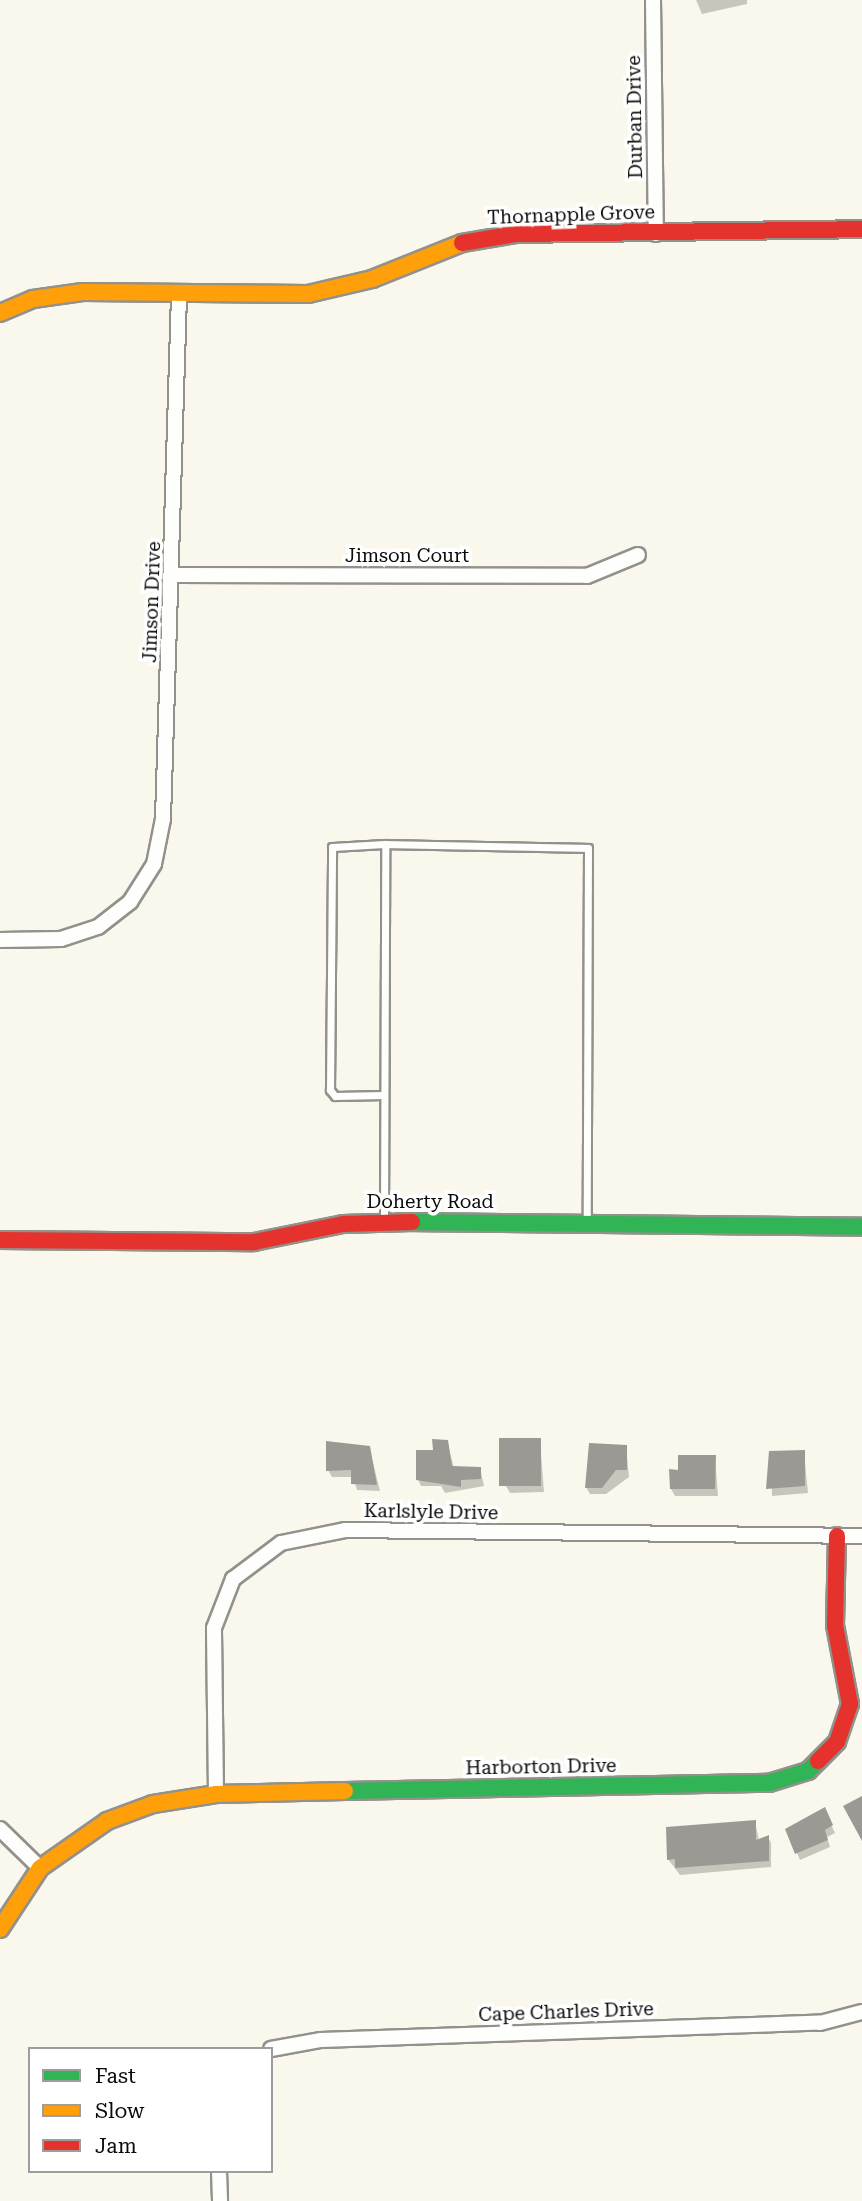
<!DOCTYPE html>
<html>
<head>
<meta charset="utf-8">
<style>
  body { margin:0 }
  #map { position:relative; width:862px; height:2201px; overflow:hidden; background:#faf7ed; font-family:"Roboto Serif",serif }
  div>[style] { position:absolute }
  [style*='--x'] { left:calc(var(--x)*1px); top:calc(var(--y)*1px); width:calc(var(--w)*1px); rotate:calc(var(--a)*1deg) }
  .shadow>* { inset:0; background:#0003 }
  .building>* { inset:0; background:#9c9994; transform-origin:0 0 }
  .roads { filter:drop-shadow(2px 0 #92918c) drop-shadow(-2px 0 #92918c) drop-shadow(0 2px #92918c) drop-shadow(0 -2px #92918c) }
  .lane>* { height:7px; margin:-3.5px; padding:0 3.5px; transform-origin:3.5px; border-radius:3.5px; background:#fefefc }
  .street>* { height:14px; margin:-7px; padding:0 7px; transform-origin:7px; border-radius:7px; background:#fefefc }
  .fast>* { height:16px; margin:-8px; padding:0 8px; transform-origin:8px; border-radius:8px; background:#30b455 }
  .slow>* { height:16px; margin:-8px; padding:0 8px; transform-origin:8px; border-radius:8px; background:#ff9f0a }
  .jam>* { height:16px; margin:-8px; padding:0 8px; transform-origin:8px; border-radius:8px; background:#e5322d }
  span { translate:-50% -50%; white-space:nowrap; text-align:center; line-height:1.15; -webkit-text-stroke:7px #fff; paint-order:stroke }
  .street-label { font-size:19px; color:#0a0a0a }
  .legend { position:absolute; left:28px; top:2047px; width:245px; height:126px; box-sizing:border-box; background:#fff; border:2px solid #9d9d9d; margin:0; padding:9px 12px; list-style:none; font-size:21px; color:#0a0a0a }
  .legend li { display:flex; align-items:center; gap:14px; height:35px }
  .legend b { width:35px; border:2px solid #9d9d9d }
</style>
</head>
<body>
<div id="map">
  <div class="shadow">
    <i style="clip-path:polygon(696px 0,747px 0,747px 4px,702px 14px)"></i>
    <i style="clip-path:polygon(540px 1440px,544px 1492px,510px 1493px,506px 1486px)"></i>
    <i style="clip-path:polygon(447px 1442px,454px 1468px,480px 1468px,484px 1486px,445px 1493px,441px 1486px,421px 1486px,418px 1479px)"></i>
    <i style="clip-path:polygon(626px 1446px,629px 1477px,606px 1494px,590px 1494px,586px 1487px)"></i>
    <i style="clip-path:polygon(369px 1447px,380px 1491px,357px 1490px,353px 1477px,332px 1477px,328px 1470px)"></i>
    <i style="clip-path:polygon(771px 1452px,804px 1452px,808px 1493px,772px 1496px)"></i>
    <i style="clip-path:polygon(715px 1457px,718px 1496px,675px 1496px,671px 1489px)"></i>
    <i style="clip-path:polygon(824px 1809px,835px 1833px,827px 1837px,830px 1847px,800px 1860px,787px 1830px)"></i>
    <i style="clip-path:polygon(755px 1822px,759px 1840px,768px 1837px,771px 1843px,771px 1867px,680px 1875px,668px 1859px,668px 1828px)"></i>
  </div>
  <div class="building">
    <i style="left:499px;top:1438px;width:42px;height:48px"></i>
    <i style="clip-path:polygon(432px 1439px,448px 1440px,452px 1466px,481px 1467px,481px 1479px,461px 1480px,461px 1487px,416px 1480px,416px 1450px,433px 1450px)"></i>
    <i style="clip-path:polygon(326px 1441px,370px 1446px,377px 1485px,351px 1484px,351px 1470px,326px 1471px)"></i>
    <i style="clip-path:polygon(589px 1443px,627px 1445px,627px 1470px,616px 1470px,602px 1488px,585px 1488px)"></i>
    <i style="clip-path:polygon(805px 1450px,805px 1486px,766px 1489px,769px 1451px)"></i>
    <i style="clip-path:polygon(678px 1455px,716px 1455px,715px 1489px,670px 1489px,669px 1469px,678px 1470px)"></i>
    <i style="clip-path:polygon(862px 1796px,862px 1841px,843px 1806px)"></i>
    <i style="clip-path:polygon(825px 1807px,833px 1825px,825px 1830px,828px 1840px,795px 1854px,785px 1829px)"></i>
    <i style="clip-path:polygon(756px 1820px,756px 1840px,769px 1835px,769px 1861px,675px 1868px,675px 1859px,667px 1860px,666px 1827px)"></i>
  </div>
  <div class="roads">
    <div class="lane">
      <i style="--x:384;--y:1095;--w:49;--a:178.8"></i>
      <i style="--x:335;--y:1096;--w:8;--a:-130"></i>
      <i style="--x:330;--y:1090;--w:243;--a:-89.5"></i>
      <i style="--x:332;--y:847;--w:53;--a:-3.2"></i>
      <i style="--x:384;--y:1221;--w:377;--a:-89.8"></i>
      <i style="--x:385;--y:844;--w:203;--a:1.1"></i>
      <i style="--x:588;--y:848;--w:372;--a:90.2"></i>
    </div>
    <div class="street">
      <i style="--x:653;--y:0;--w:234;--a:89.3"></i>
      <i style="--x:173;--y:575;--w:414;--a:0.1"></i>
      <i style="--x:587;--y:576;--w:55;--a:-22.4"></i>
      <i style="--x:0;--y:940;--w:61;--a:-0.9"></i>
      <i style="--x:61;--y:939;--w:39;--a:-18"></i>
      <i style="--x:98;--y:927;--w:41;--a:-38"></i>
      <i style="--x:130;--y:902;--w:45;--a:-57.7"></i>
      <i style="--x:154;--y:864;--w:46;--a:-78.7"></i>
      <i style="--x:163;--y:819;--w:525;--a:-88.25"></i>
      <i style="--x:216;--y:1794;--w:166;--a:-90.7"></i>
      <i style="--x:214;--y:1628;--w:53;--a:-68.8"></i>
      <i style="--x:233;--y:1579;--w:60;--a:-36.9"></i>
      <i style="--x:281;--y:1543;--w:65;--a:-11.5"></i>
      <i style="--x:345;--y:1530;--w:517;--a:0.66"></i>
      <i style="--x:0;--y:1829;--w:56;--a:44.3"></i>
      <i style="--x:271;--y:2049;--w:51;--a:-10.2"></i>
      <i style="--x:321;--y:2040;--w:499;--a:-2"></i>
      <i style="--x:820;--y:2023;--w:43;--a:-14.7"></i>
      <i style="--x:219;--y:2171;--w:30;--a:88"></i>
    </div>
    <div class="fast">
      <i style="--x:412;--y:1222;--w:450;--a:0.6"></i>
      <i style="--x:345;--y:1791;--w:424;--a:-1.1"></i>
      <i style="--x:769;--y:1783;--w:41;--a:-17.1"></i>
      <i style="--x:808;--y:1771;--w:14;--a:-45"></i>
    </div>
    <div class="slow">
      <i style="--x:0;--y:313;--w:36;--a:-23"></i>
      <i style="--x:33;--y:299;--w:50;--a:-8"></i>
      <i style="--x:83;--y:292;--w:225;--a:0.5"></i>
      <i style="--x:308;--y:294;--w:66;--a:-13.2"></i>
      <i style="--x:372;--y:279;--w:97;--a:-21.8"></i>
      <i style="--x:0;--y:1929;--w:73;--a:-56.7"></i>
      <i style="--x:40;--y:1868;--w:82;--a:-35"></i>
      <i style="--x:107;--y:1821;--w:49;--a:-20.3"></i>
      <i style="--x:153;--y:1804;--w:64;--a:-9"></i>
      <i style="--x:216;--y:1794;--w:129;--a:-1.3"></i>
    </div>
    <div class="jam">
      <i style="--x:462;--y:243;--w:54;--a:-9.6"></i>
      <i style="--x:515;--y:234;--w:347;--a:-0.8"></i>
      <i style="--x:0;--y:1240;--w:254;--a:0.5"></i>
      <i style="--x:254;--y:1242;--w:91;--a:-11.4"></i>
      <i style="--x:343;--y:1224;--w:69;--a:-1.7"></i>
      <i style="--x:818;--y:1761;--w:27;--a:-45"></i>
      <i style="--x:837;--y:1742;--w:40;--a:-71.1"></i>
      <i style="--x:850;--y:1704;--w:80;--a:-100.8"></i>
      <i style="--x:835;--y:1625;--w:89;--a:-88.7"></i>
    </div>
  </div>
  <div class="street-label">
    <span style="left:635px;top:117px;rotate:-91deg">Durban Drive</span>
    <span style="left:571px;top:215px;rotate:-2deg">Thornapple Grove</span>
    <span style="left:407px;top:556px">Jimson Court</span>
    <span style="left:152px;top:602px;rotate:-88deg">Jimson Drive</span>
    <span style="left:430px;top:1202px">Doherty Road</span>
    <span style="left:431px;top:1512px;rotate:1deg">Karlslyle Drive</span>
    <span style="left:541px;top:1767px;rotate:-1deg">Harborton Drive</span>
    <span style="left:566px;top:2012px;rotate:-2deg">Cape Charles Drive</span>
  </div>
  <ul class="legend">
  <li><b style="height:9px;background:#30b455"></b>Fast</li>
  <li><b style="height:9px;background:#ff9f0a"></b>Slow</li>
  <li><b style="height:9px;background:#e5322d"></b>Jam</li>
  </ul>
</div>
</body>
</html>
